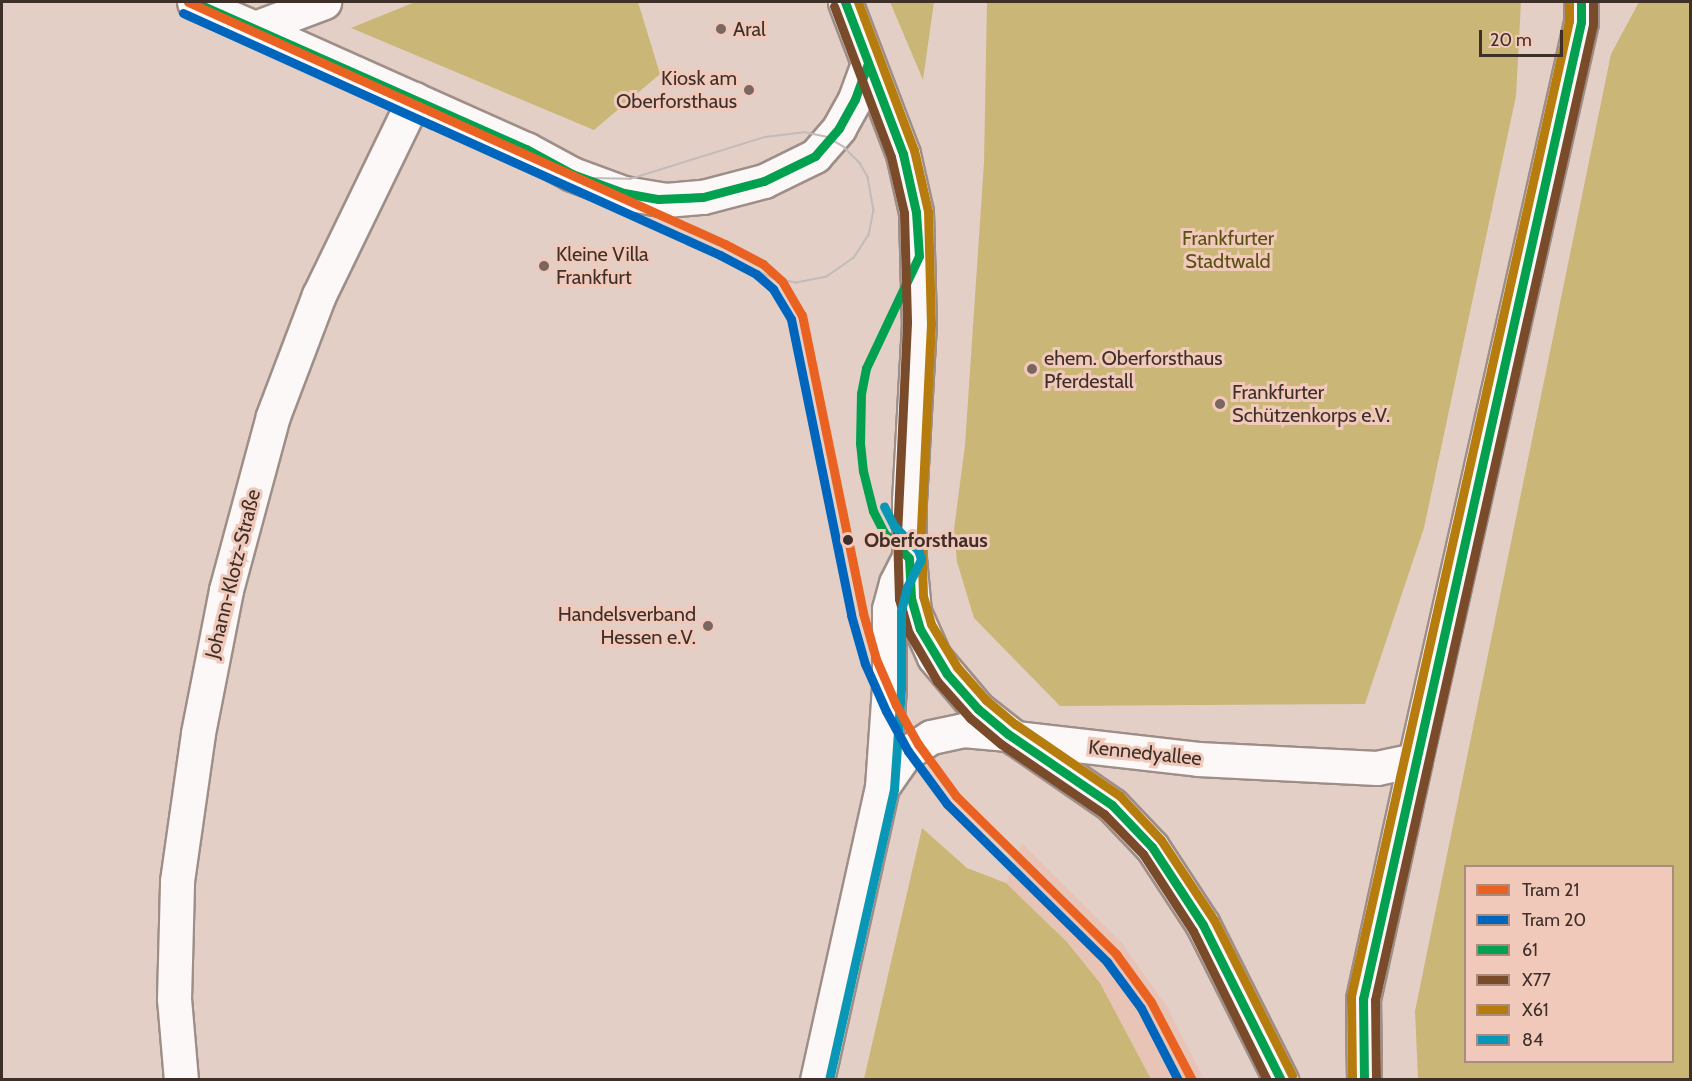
<!DOCTYPE html>
<html>
<head>
<meta charset="utf-8">
<style>
  body { margin:0 }
  #map { position:relative; width:1692px; height:1081px; overflow:hidden; background:#e4cfc7; font-family:Cabin,sans-serif }
  div>[style] { position:absolute }
  [style*='--x'] { left:calc(var(--x)*1px); top:calc(var(--y)*1px); width:calc(var(--w)*1px); rotate:calc(var(--a)*1deg) }
  .built>* { inset:0; background:#e8c4b7 }
  .green>* { inset:0; background:#cab777 }
  .roads { filter:drop-shadow(2px 0 #9e8e88) drop-shadow(-2px 0 #9e8e88) drop-shadow(0 2px #9e8e88) drop-shadow(0 -2px #9e8e88) }
  .minor>* { height:33px; margin:-16.5px; padding:0 16.5px; transform-origin:16.5px; border-radius:16.5px; background:#fbf8f7 }
  .secondary>* { height:33px; margin:-16.5px; padding:0 16.5px; transform-origin:16.5px; border-radius:16.5px; background:#fbf8f7 }
  .primary>* { height:33px; margin:-16.5px; padding:0 16.5px; transform-origin:16.5px; border-radius:16.5px; background:#fbf8f7 }
  .trunk>* { height:33px; margin:-16.5px; padding:0 16.5px; transform-origin:16.5px; border-radius:16.5px; background:#fbf8f7 }
  .tram>* { height:1.5px; margin:-0.75px; padding:0 0.75px; transform-origin:0.75px; border-radius:0.75px; background:#c1bbb9 }
  .bus-1>* { height:9px; margin:-4.5px; padding:0 4.5px; transform-origin:4.5px; border-radius:4.5px; background:#03a04f }
  .bus-2>* { height:9px; margin:-4.5px; padding:0 4.5px; transform-origin:4.5px; border-radius:4.5px; background:#7a4b2a }
  .bus-3>* { height:9px; margin:-4.5px; padding:0 4.5px; transform-origin:4.5px; border-radius:4.5px; background:#b77c0e }
  .bus-4>* { height:9px; margin:-4.5px; padding:0 4.5px; transform-origin:4.5px; border-radius:4.5px; background:#0997b5 }
  .tram-1>* { height:9px; margin:-4.5px; padding:0 4.5px; transform-origin:4.5px; border-radius:4.5px; background:#e96222 }
  .tram-2>* { height:9px; margin:-4.5px; padding:0 4.5px; transform-origin:4.5px; border-radius:4.5px; background:#0065bd }
  .dots>* { width:16px; height:16px; translate:-50% -50%; box-sizing:border-box; border:3px solid #f1c9ba; border-radius:50% }
  span { translate:-50% -50%; white-space:nowrap; text-align:center; line-height:1.15; -webkit-text-stroke:6px #f1c9ba; paint-order:stroke }
  .poi-label { font-size:20px; color:#3f2f29 }
  .left { translate:0 -50%; text-align:left }
  .right { translate:-100% -50%; text-align:right }
  .park-label { font-size:20px; color:#595013 }
  .stop-label { font-size:20px; color:#3f2f29; font-weight:700 }
  .street-label { font-size:20px; color:#3f2f29 }
  .frame { position:absolute; inset:0; border:3px solid #3f2f29; pointer-events:none }
  .legend { position:absolute; left:1464px; top:865px; width:210px; height:198px; box-sizing:border-box; background:#f1c9ba; border:2px solid #aa8b80; margin:0; padding:8px 10px; list-style:none; font-size:18px; color:#3f2f29 }
  .legend li { display:flex; align-items:center; gap:12px; height:30px }
  .legend b { width:30px; border:2px solid #aa8b80 }
  .scale { position:absolute; left:1479px; top:30px; width:84px; height:27px; box-sizing:border-box; border:3px solid #3f2f29; border-top:0; padding-left:8px; font-size:18px; line-height:21px; white-space:nowrap; color:#3f2f29; -webkit-text-stroke:4px #f1c9ba; paint-order:stroke }
</style>
</head>
<body>
<div id="map">
  <div class="built">
    <i style="clip-path:polygon(1022px 843px,1122px 943px,1167px 1007px,1204px 1079px,1151px 1079px,1100px 983px,1067px 942px,1006px 883px)"></i>
  </div>
  <div class="green">
    <i style="clip-path:polygon(415px 2px,638px 2px,660px 74px,594px 130px,351px 28px)"></i>
    <i style="clip-path:polygon(890px 2px,934px 2px,923px 80px)"></i>
    <i style="clip-path:polygon(987px 2px,1521px 2px,1516px 96px,1424px 528px,1365px 704px,1060px 706px,974px 618px,957px 562px,954px 529px,965px 445px,984px 162px)"></i>
    <i style="clip-path:polygon(evenodd,1639px 2px,1690px 2px,1690px 1079px,1418px 1079px,1415px 1011px,1611px 54px,1639px 2px,1466px 866px,1672px 866px,1672px 1062px,1466px 1062px,1466px 866px)"></i>
    <i style="clip-path:polygon(922px 828px,967px 868px,1006px 883px,1067px 942px,1100px 983px,1151px 1079px,864px 1079px)"></i>
  </div>
  <div class="roads">
    <div class="minor">
      <i style="--x:255;--y:28;--w:297;--a:24.1"></i>
      <i style="--x:526;--y:149;--w:52;--a:28.5"></i>
      <i style="--x:572;--y:174;--w:55;--a:20.1"></i>
      <i style="--x:624;--y:193;--w:43;--a:9.5"></i>
      <i style="--x:666;--y:200;--w:37;--a:-5"></i>
      <i style="--x:703;--y:197;--w:63;--a:-14.7"></i>
      <i style="--x:764;--y:181;--w:57;--a:-26.1"></i>
      <i style="--x:815;--y:156;--w:37;--a:-49"></i>
      <i style="--x:839;--y:128;--w:33;--a:-61"></i>
      <i style="--x:855;--y:99;--w:38;--a:-70"></i>
      <i style="--x:882;--y:787;--w:39;--a:-55"></i>
      <i style="--x:904;--y:755;--w:32;--a:-34"></i>
      <i style="--x:931;--y:737;--w:33;--a:-12"></i>
      <i style="--x:963;--y:730;--w:45;--a:5.1"></i>
      <i style="--x:181;--y:1080;--w:81;--a:-94.9"></i>
      <i style="--x:174;--y:999;--w:118;--a:-88.5"></i>
      <i style="--x:177;--y:881;--w:149;--a:-81.9"></i>
      <i style="--x:198;--y:733;--w:146;--a:-78.9"></i>
      <i style="--x:226;--y:590;--w:180;--a:-74.9"></i>
      <i style="--x:273;--y:416;--w:129;--a:-69.2"></i>
      <i style="--x:319;--y:295;--w:218;--a:-64.1"></i>
      <i style="--x:817;--y:1080;--w:300;--a:-77.5"></i>
      <i style="--x:882;--y:787;--w:99;--a:-86"></i>
      <i style="--x:889;--y:688;--w:79;--a:-90"></i>
      <i style="--x:889;--y:609;--w:27;--a:-75"></i>
      <i style="--x:896;--y:583;--w:28;--a:-63"></i>
    </div>
    <div class="secondary">
      <i style="--x:194;--y:2;--w:66;--a:23.1"></i>
      <i style="--x:255;--y:28;--w:74;--a:-20.6"></i>
    </div>
    <div class="primary">
      <i style="--x:845;--y:2;--w:163;--a:69.1"></i>
      <i style="--x:903;--y:154;--w:59;--a:77.4"></i>
      <i style="--x:916;--y:212;--w:111;--a:88.5"></i>
      <i style="--x:919;--y:323;--w:177;--a:93.2"></i>
      <i style="--x:909;--y:500;--w:58;--a:90"></i>
      <i style="--x:909;--y:558;--w:54;--a:84.7"></i>
      <i style="--x:914;--y:612;--w:49;--a:66"></i>
      <i style="--x:934;--y:657;--w:68;--a:49.8"></i>
      <i style="--x:978;--y:709;--w:47;--a:38.1"></i>
      <i style="--x:1015;--y:738;--w:184;--a:6.5"></i>
      <i style="--x:1198;--y:759;--w:179;--a:2.9"></i>
      <i style="--x:1377;--y:768;--w:39;--a:-12"></i>
      <i style="--x:1415;--y:760;--w:756;--a:-77.32"></i>
      <i style="--x:1581;--y:22;--w:20;--a:-90"></i>
    </div>
    <div class="trunk">
      <i style="--x:1015;--y:738;--w:118;--a:34.6"></i>
      <i style="--x:1112;--y:805;--w:58;--a:46.4"></i>
      <i style="--x:1152;--y:847;--w:93;--a:56.8"></i>
      <i style="--x:1203;--y:925;--w:174;--a:63.3"></i>
      <i style="--x:1364;--y:1080;--w:81;--a:-90.7"></i>
      <i style="--x:1363;--y:999;--w:245;--a:-77.7"></i>
    </div>
  </div>
  <div class="tram">
    <i style="--x:551;--y:165;--w:42;--a:18"></i>
    <i style="--x:591;--y:178;--w:39;--a:1"></i>
    <i style="--x:630;--y:179;--w:141;--a:-17.3"></i>
    <i style="--x:765;--y:137;--w:39;--a:-7"></i>
    <i style="--x:804;--y:132;--w:24;--a:12"></i>
    <i style="--x:827;--y:137;--w:20;--a:30"></i>
    <i style="--x:844;--y:147;--w:23;--a:45"></i>
    <i style="--x:860;--y:163;--w:16;--a:60"></i>
    <i style="--x:868;--y:177;--w:34;--a:80"></i>
    <i style="--x:874;--y:210;--w:25;--a:101"></i>
    <i style="--x:869;--y:235;--w:27;--a:123"></i>
    <i style="--x:854;--y:258;--w:33;--a:145"></i>
    <i style="--x:827;--y:277;--w:32;--a:169"></i>
    <i style="--x:796;--y:283;--w:22;--a:-170"></i>
    <i style="--x:774;--y:279;--w:77;--a:-155.4"></i>
    <i style="--x:1181;--y:1056;--w:25;--a:74"></i>
  </div>
  <div class="bus-1">
    <i style="--x:194;--y:2;--w:363;--a:23.9"></i>
    <i style="--x:526;--y:149;--w:52;--a:28.5"></i>
    <i style="--x:572;--y:174;--w:55;--a:20.1"></i>
    <i style="--x:624;--y:193;--w:35;--a:10"></i>
    <i style="--x:658;--y:199;--w:45;--a:-2.5"></i>
    <i style="--x:703;--y:197;--w:63;--a:-14.7"></i>
    <i style="--x:764;--y:181;--w:57;--a:-26.1"></i>
    <i style="--x:815;--y:156;--w:37;--a:-49"></i>
    <i style="--x:839;--y:128;--w:33;--a:-61"></i>
    <i style="--x:855;--y:99;--w:38;--a:-70"></i>
    <i style="--x:845;--y:2;--w:163;--a:69.1"></i>
    <i style="--x:903;--y:154;--w:59;--a:77.4"></i>
    <i style="--x:916;--y:212;--w:44;--a:86.1"></i>
    <i style="--x:919;--y:256;--w:124;--a:115.3"></i>
    <i style="--x:866;--y:368;--w:25;--a:101"></i>
    <i style="--x:861;--y:393;--w:50;--a:91.1"></i>
    <i style="--x:860;--y:443;--w:28;--a:84"></i>
    <i style="--x:863;--y:471;--w:41;--a:76"></i>
    <i style="--x:873;--y:511;--w:25;--a:63"></i>
    <i style="--x:884;--y:533;--w:35;--a:45"></i>
    <i style="--x:909;--y:558;--w:40;--a:87.1"></i>
    <i style="--x:911;--y:598;--w:32;--a:74"></i>
    <i style="--x:920;--y:629;--w:52;--a:59"></i>
    <i style="--x:947;--y:674;--w:47;--a:48.5"></i>
    <i style="--x:978;--y:709;--w:39;--a:40"></i>
    <i style="--x:1008;--y:734;--w:126;--a:34.3"></i>
    <i style="--x:1112;--y:805;--w:58;--a:46.4"></i>
    <i style="--x:1152;--y:847;--w:93;--a:56.8"></i>
    <i style="--x:1203;--y:925;--w:174;--a:63.3"></i>
    <i style="--x:1364;--y:1080;--w:81;--a:-90.7"></i>
    <i style="--x:1363;--y:999;--w:1001;--a:-77.42"></i>
    <i style="--x:1581;--y:22;--w:20;--a:-90"></i>
  </div>
  <div class="bus-2">
    <i style="--x:834;--y:6;--w:161;--a:69.3"></i>
    <i style="--x:891;--y:157;--w:57;--a:76.9"></i>
    <i style="--x:904;--y:213;--w:110;--a:88.4"></i>
    <i style="--x:907;--y:323;--w:209;--a:92.7"></i>
    <i style="--x:897;--y:532;--w:67;--a:88.3"></i>
    <i style="--x:899;--y:599;--w:35;--a:74"></i>
    <i style="--x:909;--y:633;--w:56;--a:59.7"></i>
    <i style="--x:937;--y:681;--w:50;--a:48.3"></i>
    <i style="--x:970;--y:718;--w:40;--a:40"></i>
    <i style="--x:1001;--y:744;--w:125;--a:34.2"></i>
    <i style="--x:1104;--y:814;--w:56;--a:45.7"></i>
    <i style="--x:1143;--y:854;--w:92;--a:57"></i>
    <i style="--x:1193;--y:931;--w:166;--a:63.6"></i>
    <i style="--x:1376;--y:1080;--w:80;--a:-90.7"></i>
    <i style="--x:1375;--y:1000;--w:999;--a:-77.4"></i>
    <i style="--x:1593;--y:25;--w:23;--a:-90"></i>
  </div>
  <div class="bus-3">
    <i style="--x:858;--y:2;--w:158;--a:69.3"></i>
    <i style="--x:914;--y:150;--w:63;--a:77.1"></i>
    <i style="--x:928;--y:211;--w:113;--a:88.5"></i>
    <i style="--x:931;--y:324;--w:208;--a:92.8"></i>
    <i style="--x:921;--y:532;--w:64;--a:88.2"></i>
    <i style="--x:923;--y:596;--w:29;--a:74"></i>
    <i style="--x:931;--y:624;--w:50;--a:58.8"></i>
    <i style="--x:957;--y:667;--w:44;--a:48.7"></i>
    <i style="--x:986;--y:700;--w:38;--a:40"></i>
    <i style="--x:1015;--y:724;--w:127;--a:34.4"></i>
    <i style="--x:1120;--y:796;--w:60;--a:47"></i>
    <i style="--x:1161;--y:840;--w:96;--a:56.5"></i>
    <i style="--x:1214;--y:920;--w:174;--a:63.3"></i>
    <i style="--x:1352;--y:1080;--w:84;--a:-90.7"></i>
    <i style="--x:1351;--y:996;--w:999;--a:-77.4"></i>
    <i style="--x:1569;--y:21;--w:19;--a:-90"></i>
  </div>
  <div class="bus-4">
    <i style="--x:829;--y:1080;--w:298;--a:-77.4"></i>
    <i style="--x:894;--y:789;--w:100;--a:-86"></i>
    <i style="--x:901;--y:689;--w:78;--a:-90"></i>
    <i style="--x:901;--y:611;--w:25;--a:-76"></i>
    <i style="--x:907;--y:587;--w:31;--a:-63"></i>
    <i style="--x:921;--y:559;--w:9;--a:-108"></i>
    <i style="--x:918;--y:550;--w:34;--a:-135"></i>
    <i style="--x:894;--y:526;--w:22;--a:-117"></i>
  </div>
  <div class="tram-1">
    <i style="--x:188;--y:2;--w:589;--a:24.26"></i>
    <i style="--x:725;--y:244;--w:43;--a:27.8"></i>
    <i style="--x:763;--y:264;--w:25;--a:42"></i>
    <i style="--x:782;--y:281;--w:39;--a:60"></i>
    <i style="--x:802;--y:315;--w:304;--a:78.4"></i>
    <i style="--x:863;--y:613;--w:48;--a:74.2"></i>
    <i style="--x:876;--y:659;--w:50;--a:66.5"></i>
    <i style="--x:896;--y:705;--w:45;--a:60.6"></i>
    <i style="--x:918;--y:744;--w:64;--a:53.8"></i>
    <i style="--x:956;--y:796;--w:225;--a:44.6"></i>
    <i style="--x:1116;--y:954;--w:59;--a:53.9"></i>
    <i style="--x:1151;--y:1002;--w:88;--a:62.3"></i>
  </div>
  <div class="tram-2">
    <i style="--x:183;--y:13;--w:589;--a:24.26"></i>
    <i style="--x:720;--y:255;--w:41;--a:27.8"></i>
    <i style="--x:756;--y:274;--w:23;--a:41"></i>
    <i style="--x:773;--y:289;--w:35;--a:59"></i>
    <i style="--x:791;--y:319;--w:302;--a:78.5"></i>
    <i style="--x:851;--y:615;--w:51;--a:74.1"></i>
    <i style="--x:865;--y:664;--w:51;--a:65.9"></i>
    <i style="--x:886;--y:711;--w:46;--a:61.2"></i>
    <i style="--x:908;--y:751;--w:66;--a:53.7"></i>
    <i style="--x:947;--y:804;--w:225;--a:44.6"></i>
    <i style="--x:1107;--y:962;--w:57;--a:53.5"></i>
    <i style="--x:1141;--y:1008;--w:81;--a:62.8"></i>
  </div>
  <div class="dots">
    <i style="left:721px;top:29px;background:#796760"></i>
    <i style="left:749px;top:90px;background:#796760"></i>
    <i style="left:544px;top:266px;background:#796760"></i>
    <i style="left:1032px;top:369px;background:#796760"></i>
    <i style="left:1220px;top:404px;background:#796760"></i>
    <i style="left:848px;top:540px;background:#3f2f29"></i>
    <i style="left:708px;top:626px;background:#796760"></i>
  </div>
  <div class="poi-label">
    <span class="left" style="left:733px;top:29px">Aral</span>
    <span class="right" style="left:737px;top:90px">Kiosk am<br>Oberforsthaus</span>
    <span class="left" style="left:556px;top:266px">Kleine Villa<br>Frankfurt</span>
    <span class="left" style="left:1044px;top:370px">ehem. Oberforsthaus<br>Pferdestall</span>
    <span class="left" style="left:1232px;top:404px">Frankfurter<br>Schützenkorps e.V.</span>
    <span class="right" style="left:696px;top:626px">Handelsverband<br>Hessen e.V.</span>
  </div>
  <div class="park-label">
    <span style="left:1228px;top:250px">Frankfurter<br>Stadtwald</span>
  </div>
  <div class="stop-label">
    <span class="left" style="left:864px;top:540px">Oberforsthaus</span>
  </div>
  <div class="street-label">
    <span style="left:233px;top:574px;rotate:-76deg">Johann-Klotz-Straße</span>
    <span style="left:1145px;top:753px;rotate:6deg">Kennedyallee</span>
  </div>
  <div class="frame"></div>
  <ul class="legend">
  <li><b style="height:8px;background:#e96222"></b>Tram 21</li>
  <li><b style="height:8px;background:#0065bd"></b>Tram 20</li>
  <li><b style="height:8px;background:#03a04f"></b>61</li>
  <li><b style="height:8px;background:#7a4b2a"></b>X77</li>
  <li><b style="height:8px;background:#b77c0e"></b>X61</li>
  <li><b style="height:8px;background:#0997b5"></b>84</li>
  </ul>
  <div class="scale">20 m</div>
</div>
</body>
</html>
